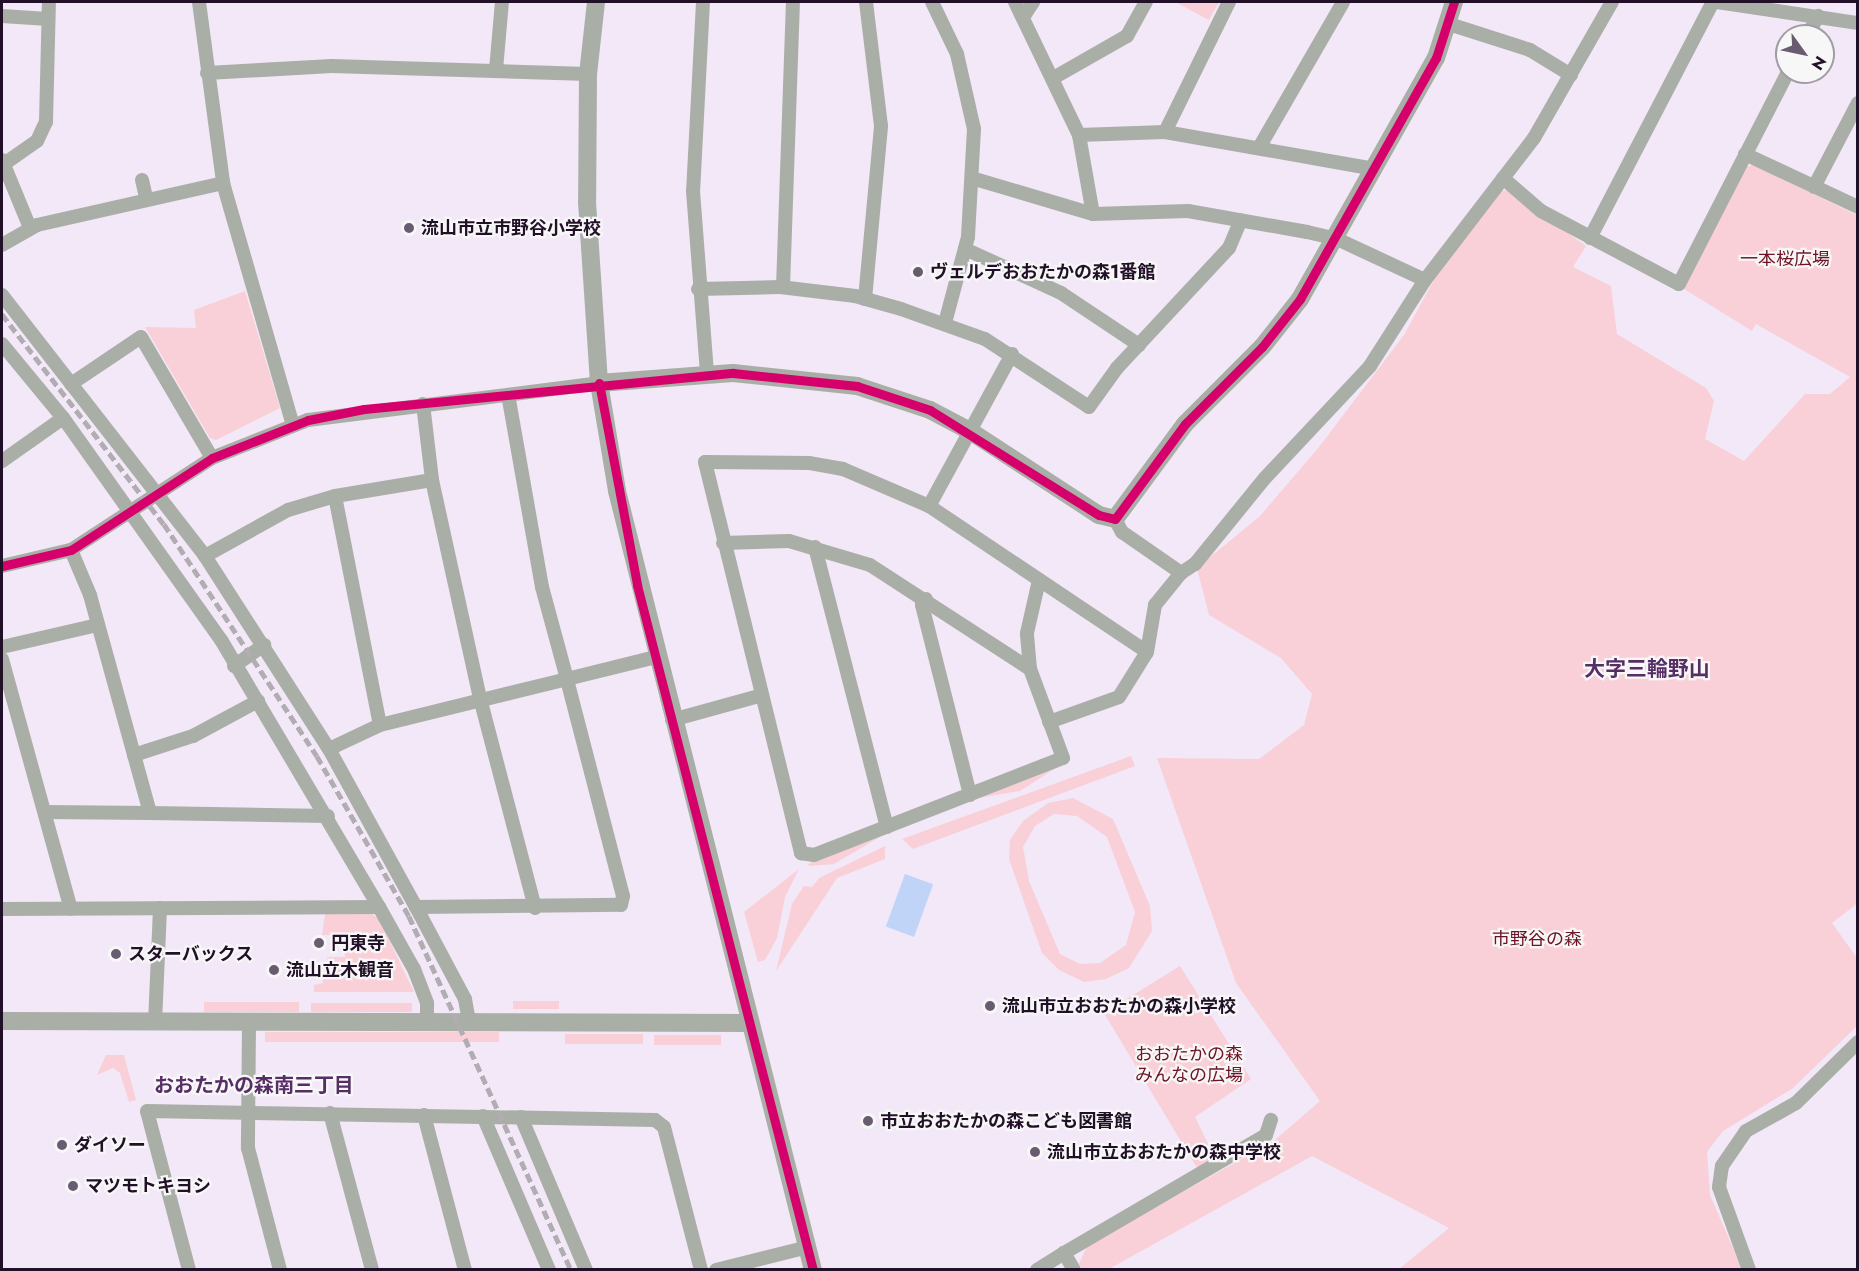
<!DOCTYPE html>
<html>
<head>
<meta charset="utf-8">
<style>
  body { margin:0 }
  #map { position:relative; width:1859px; height:1271px; overflow:hidden; background:#f2e8f7; font-family:Jost,"Noto Sans JP",sans-serif }
  div>[style] { position:absolute }
  [style*='--x'] { left:calc(var(--x)*1px); top:calc(var(--y)*1px); width:calc(var(--w)*1px); rotate:calc(var(--a)*1deg) }
  .green>* { inset:0; background:#f9d0d8; transform-origin:0 0 }
  .water>* { inset:0; background:#c0d4f8; transform-origin:0 0 }
  .minor>* { height:14px; margin:-7px; padding:0 7px; transform-origin:7px; border-radius:7px; background:#a9afa6 }
  .tertiary>* { height:18px; margin:-9px; padding:0 9px; transform-origin:9px; border-radius:9px; background:#a9afa6 }
  .rail>* { height:4.5px; margin-top:-2.25px; transform-origin:0; background:repeating-linear-gradient(90deg,#b1adb3 0 9px,transparent 0 13.5px) }
  .cycleway>* { height:9px; margin:-4.5px; padding:0 4.5px; transform-origin:4.5px; border-radius:4.5px; background:#d6006c }
  .dots>* { width:16px; height:16px; translate:-50% -50%; box-sizing:border-box; border:3px solid #f7f7f7; border-radius:50% }
  span { translate:-50% -50%; white-space:nowrap; text-align:center; line-height:1.15; -webkit-text-stroke:4.5px #f7f7f7; paint-order:stroke }
  .poi-label { font-size:18px; color:#211027; font-weight:700 }
  .left { translate:0 -50%; text-align:left }
  .park-label { font-size:18px; color:#6d1324 }
  .neighbourhood-label { font-size:20px; color:#562e65; font-weight:700 }
  .quarter-label { font-size:21px; color:#562e65; font-weight:700 }
  .frame { position:absolute; inset:0; border:3px solid #211027; pointer-events:none }
  .north { position:absolute; left:1775px; top:24px; width:60px; height:60px; box-sizing:border-box; background:#f7f7f7; border:2px solid #a19ba4; border-radius:50%; rotate:123deg; font-size:16px; font-weight:700; line-height:24px; text-align:center; color:#211027 }
  .north::after { content:''; display:block; margin:auto; width:21px; height:27px; background:#6a5c70; clip-path:polygon(50% 0,100% 100%,50% 72%,0 100%) }
</style>
</head>
<body>
<div id="map">
  <div class="green">
    <i style="clip-path:polygon(1175px 2px,1219px 2px,1209px 20px)"></i>
    <i style="clip-path:polygon(1753px 165px,1857px 215px,1858px 903px,1832px 923px,1857px 958px,1857px 1026px,1793px 1088px,1723px 1131px,1707px 1152px,1710px 1195px,1742px 1269px,1399px 1269px,1449px 1228px,1312px 1156px,1109px 1269px,1082px 1269px,1079px 1264px,1087px 1246px,1275px 1140px,1320px 1101px,1236px 983px,1157px 758px,1259px 759px,1304px 725px,1312px 694px,1281px 658px,1209px 615px,1197px 568px,1260px 516px,1319px 447px,1404px 335px,1441px 267px,1501px 191px,1508px 190px,1586px 246px,1573px 267px,1611px 286px,1617px 334px,1706px 388px,1714px 401px,1705px 439px,1744px 461px,1805px 394px,1830px 394px,1850px 377px,1756px 324px,1752px 331px,1684px 289px,1745px 167px)"></i>
    <i style="clip-path:polygon(245px 291px,280px 408px,216px 440px,210px 438px,145px 327px,196px 328px,194px 310px)"></i>
    <i style="clip-path:polygon(1131px 756px,1135px 766px,913px 849px,902px 839px)"></i>
    <i style="clip-path:polygon(1059px 766px,1020px 791px,978px 798px)"></i>
    <i style="clip-path:polygon(evenodd,1073px 798px,1113px 819px,1150px 906px,1152px 931px,1129px 968px,1106px 979px,1084px 982px,1059px 970px,1042px 953px,1009px 859px,1010px 840px,1023px 821px,1048px 803px,1073px 798px,1054px 814px,1077px 816px,1107px 837px,1135px 912px,1126px 945px,1100px 963px,1080px 964px,1060px 954px,1029px 881px,1023px 847px,1035px 826px,1054px 814px)"></i>
    <i style="clip-path:polygon(880px 837px,834px 864px,809px 866px,808px 864px)"></i>
    <i style="clip-path:polygon(885px 846px,885px 859px,837px 878px,776px 971px,792px 904px,804px 886px,812px 887px,819px 878px)"></i>
    <i style="clip-path:polygon(799px 869px,785px 897px,777px 938px,765px 960px,758px 962px,744px 912px)"></i>
    <i style="clip-path:polygon(325px 914px,372px 914px,379px 919px,414px 992px,314px 992px,314px 985px,323px 983px,322px 973px,328px 973px,327px 957px,345px 957px,344px 935px,322px 935px)"></i>
    <i style="clip-path:polygon(1180px 966px,1251px 1079px,1195px 1117px,1215px 1158px,1197px 1168px,1104px 1013px)"></i>
    <i style="left:559px;top:1001px;width:8px;height:46px;rotate:90deg"></i>
    <i style="left:299px;top:1002px;width:10px;height:95px;rotate:90deg"></i>
    <i style="left:311px;top:1003px;width:101px;height:9px"></i>
    <i style="left:265px;top:1032px;width:234px;height:10px"></i>
    <i style="left:565px;top:1034px;width:78px;height:10px"></i>
    <i style="left:654px;top:1035px;width:67px;height:10px"></i>
    <i style="clip-path:polygon(106px 1055px,124px 1055px,136px 1100px,129px 1102px,120px 1073px,113px 1068px,97px 1075px)"></i>
  </div>
  <div class="water">
    <i style="left:905px;top:874px;width:30px;height:56px;rotate:20deg"></i>
  </div>
  <div class="minor">
    <i style="--x:199;--y:2;--w:183;--a:82.4"></i>
    <i style="--x:223;--y:183;--w:252;--a:73.9"></i>
    <i style="--x:703;--y:2;--w:189;--a:93"></i>
    <i style="--x:693;--y:191;--w:185;--a:85.6"></i>
    <i style="--x:932;--y:2;--w:58;--a:64.3"></i>
    <i style="--x:957;--y:54;--w:77;--a:77.2"></i>
    <i style="--x:974;--y:129;--w:108;--a:93.2"></i>
    <i style="--x:968;--y:237;--w:89;--a:105"></i>
    <i style="--x:1015;--y:2;--w:148;--a:64.3"></i>
    <i style="--x:1079;--y:135;--w:80;--a:80"></i>
    <i style="--x:1093;--y:214;--w:95;--a:-1.8"></i>
    <i style="--x:1188;--y:211;--w:121;--a:10"></i>
    <i style="--x:1307;--y:232;--w:31;--a:13"></i>
    <i style="--x:1337;--y:239;--w:97;--a:25"></i>
    <i style="--x:1425;--y:280;--w:179;--a:-52.5"></i>
    <i style="--x:1534;--y:138;--w:157;--a:-60.2"></i>
    <i style="--x:1717;--y:2;--w:143;--a:8.5"></i>
    <i style="--x:2;--y:16;--w:46;--a:3.7"></i>
    <i style="--x:1024;--y:16;--w:17;--a:-57"></i>
    <i style="--x:1449;--y:24;--w:85;--a:17.8"></i>
    <i style="--x:1530;--y:50;--w:48;--a:31.4"></i>
    <i style="--x:1807;--y:36;--w:23;--a:-61"></i>
    <i style="--x:496;--y:70;--w:68;--a:-85"></i>
    <i style="--x:207;--y:73;--w:125;--a:-3.2"></i>
    <i style="--x:332;--y:66;--w:256;--a:1.8"></i>
    <i style="--x:1055;--y:77;--w:83;--a:-29.7"></i>
    <i style="--x:1127;--y:36;--w:39;--a:-61"></i>
    <i style="--x:1165;--y:132;--w:145;--a:-63.8"></i>
    <i style="--x:1079;--y:135;--w:86;--a:-2"></i>
    <i style="--x:1165;--y:132;--w:213;--a:10"></i>
    <i style="--x:1260;--y:146;--w:166;--a:-60"></i>
    <i style="--x:1745;--y:154;--w:125;--a:25.1"></i>
    <i style="--x:2;--y:160;--w:74;--a:67.6"></i>
    <i style="--x:4;--y:164;--w:40;--a:-34.9"></i>
    <i style="--x:37;--y:141;--w:21;--a:-65"></i>
    <i style="--x:46;--y:122;--w:120;--a:-88.6"></i>
    <i style="--x:1503;--y:178;--w:50;--a:41"></i>
    <i style="--x:1541;--y:211;--w:156;--a:27.9"></i>
    <i style="--x:1679;--y:284;--w:238;--a:-62.8"></i>
    <i style="--x:975;--y:179;--w:123;--a:16.5"></i>
    <i style="--x:142;--y:180;--w:18;--a:77"></i>
    <i style="--x:1814;--y:187;--w:95;--a:-62.4"></i>
    <i style="--x:1590;--y:238;--w:266;--a:-62.5"></i>
    <i style="--x:2;--y:245;--w:40;--a:-29.7"></i>
    <i style="--x:37;--y:225;--w:191;--a:-12.7"></i>
    <i style="--x:965;--y:249;--w:106;--a:24.6"></i>
    <i style="--x:1061;--y:293;--w:94;--a:33.7"></i>
    <i style="--x:783;--y:287;--w:285;--a:-88"></i>
    <i style="--x:698;--y:289;--w:82;--a:-1.4"></i>
    <i style="--x:780;--y:287;--w:76;--a:6.8"></i>
    <i style="--x:855;--y:296;--w:48;--a:15.8"></i>
    <i style="--x:901;--y:309;--w:89;--a:19.7"></i>
    <i style="--x:985;--y:339;--w:124;--a:33.2"></i>
    <i style="--x:1089;--y:407;--w:48;--a:-54.3"></i>
    <i style="--x:1117;--y:368;--w:164;--a:-47"></i>
    <i style="--x:1229;--y:248;--w:30;--a:-67"></i>
    <i style="--x:2;--y:295;--w:331;--a:52.1"></i>
    <i style="--x:865;--y:299;--w:174;--a:-84.7"></i>
    <i style="--x:881;--y:126;--w:125;--a:-96.9"></i>
    <i style="--x:2;--y:344;--w:96;--a:50.5"></i>
    <i style="--x:63;--y:418;--w:75;--a:144.8"></i>
    <i style="--x:1012;--y:354;--w:173;--a:118.6"></i>
    <i style="--x:929;--y:506;--w:262;--a:33.8"></i>
    <i style="--x:1147;--y:652;--w:48;--a:-80.3"></i>
    <i style="--x:1155;--y:605;--w:41;--a:-50.9"></i>
    <i style="--x:71;--y:384;--w:84;--a:-33.9"></i>
    <i style="--x:141;--y:337;--w:140;--a:59.6"></i>
    <i style="--x:423;--y:404;--w:77;--a:83.2"></i>
    <i style="--x:432;--y:480;--w:98;--a:170.6"></i>
    <i style="--x:335;--y:496;--w:49;--a:163.4"></i>
    <i style="--x:288;--y:510;--w:95;--a:151"></i>
    <i style="--x:205;--y:556;--w:229;--a:57.3"></i>
    <i style="--x:329;--y:749;--w:180;--a:61.2"></i>
    <i style="--x:416;--y:907;--w:205;--a:-0.6"></i>
    <i style="--x:621;--y:905;--w:9;--a:-77"></i>
    <i style="--x:623;--y:896;--w:224;--a:-104.5"></i>
    <i style="--x:567;--y:679;--w:92;--a:-13.9"></i>
    <i style="--x:432;--y:480;--w:227;--a:77.6"></i>
    <i style="--x:481;--y:702;--w:213;--a:75.3"></i>
    <i style="--x:335;--y:496;--w:233;--a:78.9"></i>
    <i style="--x:929;--y:506;--w:94;--a:-156.7"></i>
    <i style="--x:843;--y:469;--w:35;--a:-170"></i>
    <i style="--x:809;--y:463;--w:104;--a:-179.4"></i>
    <i style="--x:705;--y:462;--w:403;--a:76.2"></i>
    <i style="--x:801;--y:853;--w:13;--a:9"></i>
    <i style="--x:814;--y:855;--w:267;--a:-21.3"></i>
    <i style="--x:1063;--y:758;--w:95;--a:-110.3"></i>
    <i style="--x:1030;--y:669;--w:36;--a:-95"></i>
    <i style="--x:1027;--y:633;--w:54;--a:-77.2"></i>
    <i style="--x:1115;--y:519;--w:15;--a:62"></i>
    <i style="--x:1122;--y:532;--w:72;--a:34.8"></i>
    <i style="--x:1181;--y:573;--w:17;--a:-33"></i>
    <i style="--x:1195;--y:564;--w:111;--a:-50.9"></i>
    <i style="--x:1265;--y:478;--w:154;--a:-46.8"></i>
    <i style="--x:1370;--y:366;--w:102;--a:-57.4"></i>
    <i style="--x:723;--y:543;--w:66;--a:-1.7"></i>
    <i style="--x:789;--y:541;--w:84;--a:16.5"></i>
    <i style="--x:870;--y:565;--w:191;--a:33"></i>
    <i style="--x:815;--y:547;--w:289;--a:75.6"></i>
    <i style="--x:71;--y:550;--w:49;--a:67.1"></i>
    <i style="--x:90;--y:595;--w:226;--a:74.6"></i>
    <i style="--x:150;--y:813;--w:178;--a:1"></i>
    <i style="--x:2;--y:566;--w:71;--a:-13.1"></i>
    <i style="--x:71;--y:550;--w:168;--a:-33.1"></i>
    <i style="--x:212;--y:458;--w:103;--a:-21.6"></i>
    <i style="--x:308;--y:420;--w:293;--a:-7.2"></i>
    <i style="--x:926;--y:599;--w:7;--a:124"></i>
    <i style="--x:922;--y:605;--w:196;--a:75.8"></i>
    <i style="--x:2;--y:647;--w:98;--a:-13"></i>
    <i style="--x:2;--y:659;--w:259;--a:74.6"></i>
    <i style="--x:234;--y:666;--w:37;--a:-35"></i>
    <i style="--x:672;--y:720;--w:93;--a:-15.5"></i>
    <i style="--x:1049;--y:722;--w:74;--a:-19.7"></i>
    <i style="--x:1119;--y:697;--w:53;--a:-58.1"></i>
    <i style="--x:329;--y:749;--w:56;--a:-25.2"></i>
    <i style="--x:380;--y:725;--w:193;--a:-13.8"></i>
    <i style="--x:567;--y:679;--w:95;--a:-105.2"></i>
    <i style="--x:542;--y:587;--w:195;--a:-100"></i>
    <i style="--x:134;--y:755;--w:62;--a:-17.9"></i>
    <i style="--x:193;--y:736;--w:74;--a:-28.3"></i>
    <i style="--x:45;--y:812;--w:105;--a:0.5"></i>
    <i style="--x:379;--y:907;--w:71;--a:60.6"></i>
    <i style="--x:414;--y:969;--w:36;--a:69"></i>
    <i style="--x:427;--y:1003;--w:20;--a:90"></i>
    <i style="--x:416;--y:907;--w:104;--a:62"></i>
    <i style="--x:465;--y:999;--w:23;--a:80"></i>
    <i style="--x:2;--y:909;--w:377;--a:-0.3"></i>
    <i style="--x:379;--y:907;--w:310;--a:-120.6"></i>
    <i style="--x:221;--y:640;--w:272;--a:-125.4"></i>
    <i style="--x:249;--y:1022;--w:126;--a:90.5"></i>
    <i style="--x:248;--y:1148;--w:126;--a:75.3"></i>
    <i style="--x:155;--y:1023;--w:115;--a:-87.5"></i>
    <i style="--x:330;--y:1113;--w:163;--a:75"></i>
    <i style="--x:424;--y:1115;--w:160;--a:75.2"></i>
    <i style="--x:483;--y:1116;--w:168;--a:66.8"></i>
    <i style="--x:521;--y:1117;--w:166;--a:67"></i>
    <i style="--x:189;--y:1270;--w:164;--a:-104.8"></i>
    <i style="--x:147;--y:1111;--w:508;--a:1.01"></i>
    <i style="--x:655;--y:1120;--w:11;--a:38"></i>
    <i style="--x:664;--y:1127;--w:148;--a:75.5"></i>
    <i style="--x:716;--y:1270;--w:95;--a:-14"></i>
    <i style="--x:1037;--y:1270;--w:32;--a:-32"></i>
    <i style="--x:1074;--y:1270;--w:20;--a:-120"></i>
    <i style="--x:1064;--y:1253;--w:234;--a:-30.3"></i>
    <i style="--x:1266;--y:1135;--w:16;--a:-72"></i>
    <i style="--x:1749;--y:1270;--w:88;--a:-109.9"></i>
    <i style="--x:1719;--y:1187;--w:21;--a:-82"></i>
    <i style="--x:1722;--y:1166;--w:42;--a:-55.6"></i>
    <i style="--x:1746;--y:1131;--w:57;--a:-29.2"></i>
    <i style="--x:1796;--y:1103;--w:87;--a:-44.5"></i>
  </div>
  <div class="tertiary">
    <i style="--x:596;--y:2;--w:72;--a:96.3"></i>
    <i style="--x:588;--y:74;--w:128;--a:90.4"></i>
    <i style="--x:587;--y:202;--w:181;--a:86.2"></i>
    <i style="--x:599;--y:383;--w:109;--a:80.5"></i>
    <i style="--x:617;--y:491;--w:803;--a:75.88"></i>
    <i style="--x:599;--y:383;--w:134;--a:-4.3"></i>
    <i style="--x:733;--y:373;--w:125;--a:6"></i>
    <i style="--x:857;--y:386;--w:77;--a:18.2"></i>
    <i style="--x:930;--y:410;--w:45;--a:27.7"></i>
    <i style="--x:970;--y:431;--w:154;--a:33.1"></i>
    <i style="--x:1099;--y:515;--w:16;--a:14"></i>
    <i style="--x:1115;--y:519;--w:118;--a:-53.6"></i>
    <i style="--x:1185;--y:424;--w:109;--a:-45"></i>
    <i style="--x:1262;--y:347;--w:61;--a:-51.6"></i>
    <i style="--x:1300;--y:299;--w:277;--a:-60.6"></i>
    <i style="--x:1436;--y:58;--w:59;--a:-72.2"></i>
    <i style="--x:2;--y:1021;--w:747;--a:0.15"></i>
  </div>
  <div class="rail">
    <i style="--x:2;--y:314;--w:265;--a:52.4"></i>
    <i style="--x:164;--y:524;--w:278;--a:56.6"></i>
    <i style="--x:317;--y:756;--w:185;--a:60.1"></i>
    <i style="--x:409;--y:916;--w:389;--a:65.4"></i>
  </div>
  <div class="cycleway">
    <i style="--x:599;--y:383;--w:206;--a:79.3"></i>
    <i style="--x:637;--y:585;--w:707;--a:75.59"></i>
    <i style="--x:2;--y:566;--w:71;--a:-13.1"></i>
    <i style="--x:71;--y:550;--w:168;--a:-33.1"></i>
    <i style="--x:212;--y:458;--w:103;--a:-21.6"></i>
    <i style="--x:308;--y:420;--w:57;--a:-11.1"></i>
    <i style="--x:364;--y:409;--w:371;--a:-5.6"></i>
    <i style="--x:733;--y:373;--w:125;--a:6"></i>
    <i style="--x:857;--y:386;--w:77;--a:18.2"></i>
    <i style="--x:930;--y:410;--w:199;--a:31.9"></i>
    <i style="--x:1099;--y:515;--w:16;--a:14"></i>
    <i style="--x:1115;--y:519;--w:118;--a:-53.6"></i>
    <i style="--x:1185;--y:424;--w:109;--a:-45"></i>
    <i style="--x:1262;--y:347;--w:61;--a:-51.6"></i>
    <i style="--x:1300;--y:299;--w:277;--a:-60.6"></i>
    <i style="--x:1436;--y:58;--w:59;--a:-72.2"></i>
  </div>
  <div class="dots">
    <i style="left:409px;top:228px;background:#6a5c70"></i>
    <i style="left:918px;top:272px;background:#6a5c70"></i>
    <i style="left:319px;top:943px;background:#6a5c70"></i>
    <i style="left:116px;top:954px;background:#6a5c70"></i>
    <i style="left:274px;top:970px;background:#6a5c70"></i>
    <i style="left:990px;top:1006px;background:#6a5c70"></i>
    <i style="left:868px;top:1121px;background:#6a5c70"></i>
    <i style="left:62px;top:1145px;background:#6a5c70"></i>
    <i style="left:1035px;top:1152px;background:#6a5c70"></i>
    <i style="left:73px;top:1186px;background:#6a5c70"></i>
  </div>
  <div class="poi-label">
    <span class="left" style="left:421px;top:228px">流山市立市野谷小学校</span>
    <span class="left" style="left:930px;top:272px">ヴェルデおおたかの森1番館</span>
    <span class="left" style="left:331px;top:943px">円東寺</span>
    <span class="left" style="left:128px;top:954px">スターバックス</span>
    <span class="left" style="left:286px;top:970px">流山立木観音</span>
    <span class="left" style="left:1002px;top:1006px">流山市立おおたかの森小学校</span>
    <span class="left" style="left:880px;top:1121px">市立おおたかの森こども図書館</span>
    <span class="left" style="left:74px;top:1145px">ダイソー</span>
    <span class="left" style="left:1047px;top:1152px">流山市立おおたかの森中学校</span>
    <span class="left" style="left:85px;top:1186px">マツモトキヨシ</span>
  </div>
  <div class="park-label">
    <span style="left:1785px;top:259px">一本桜広場</span>
    <span style="left:1537px;top:939px">市野谷の森</span>
    <span style="left:1189px;top:1065px">おおたかの森<br>みんなの広場</span>
  </div>
  <div class="neighbourhood-label">
    <span style="left:254px;top:1085px">おおたかの森南三丁目</span>
  </div>
  <div class="quarter-label">
    <span style="left:1647px;top:669px">大字三輪野山</span>
  </div>
  <div class="frame"></div>
  <div class="north">N</div>
</div>
</body>
</html>
